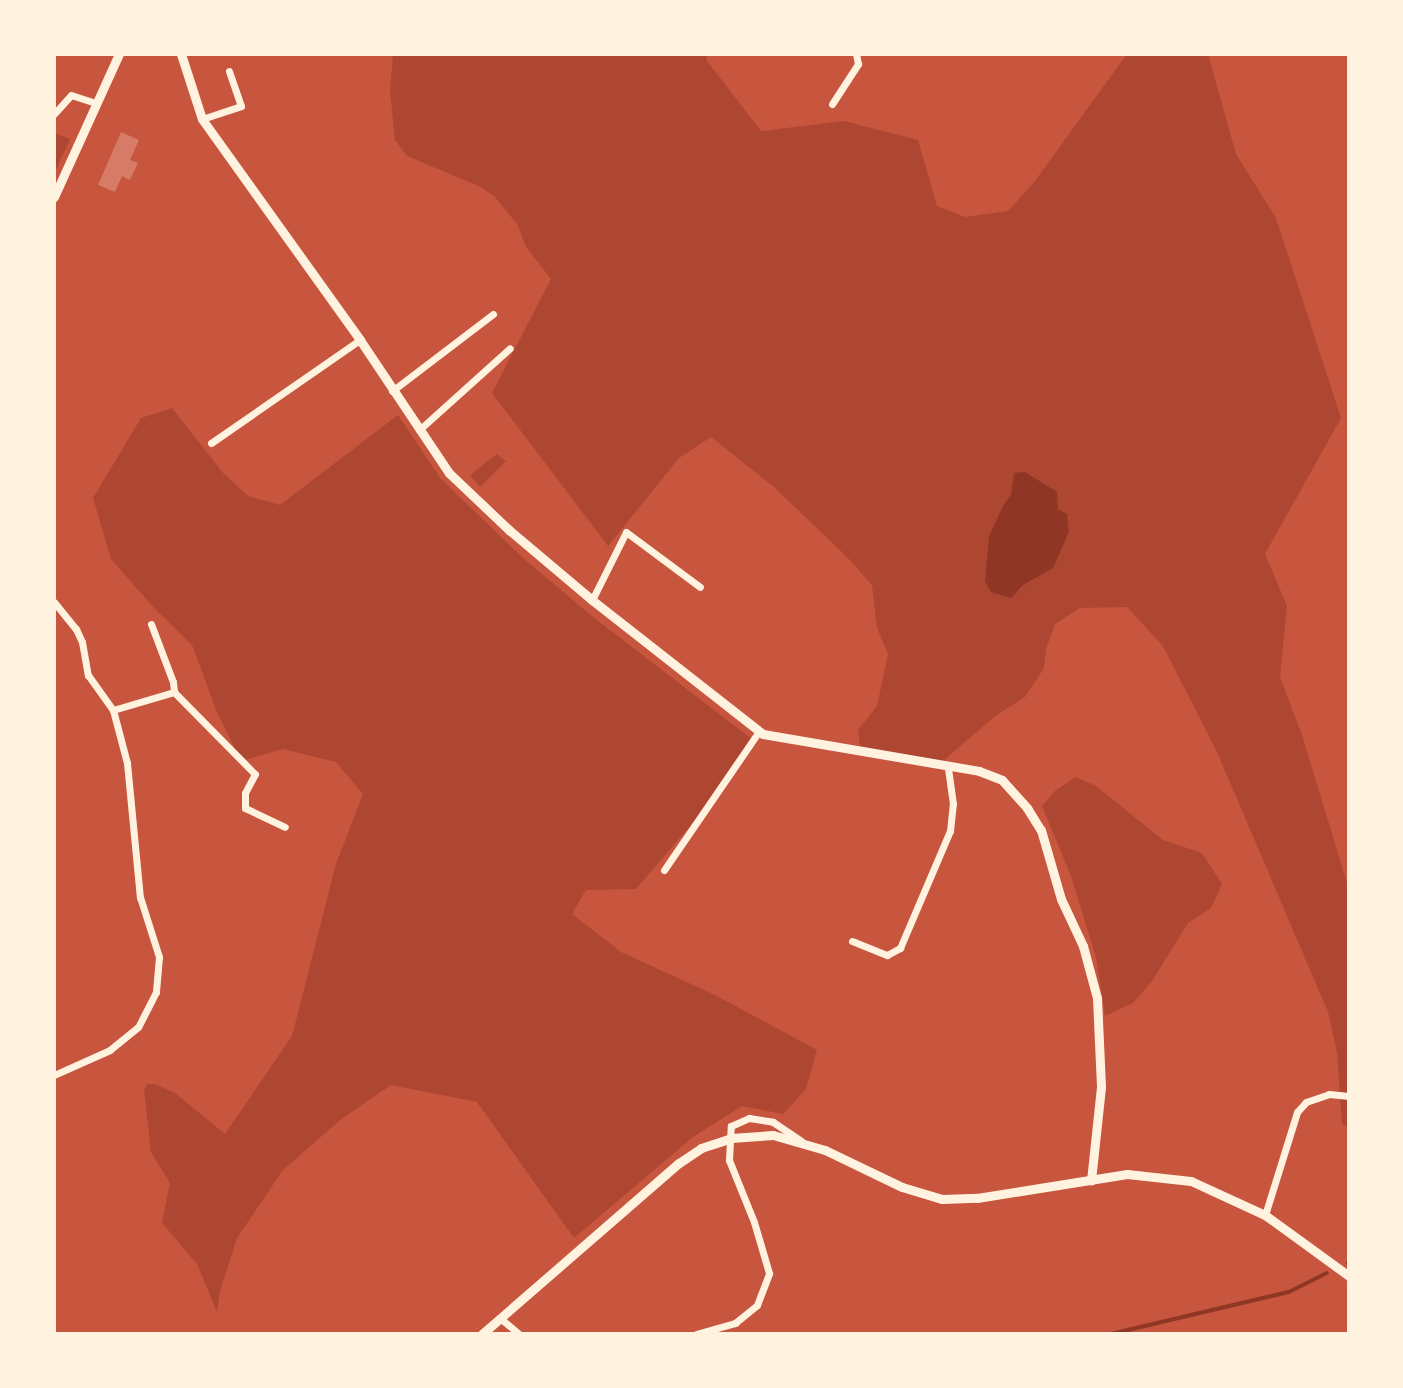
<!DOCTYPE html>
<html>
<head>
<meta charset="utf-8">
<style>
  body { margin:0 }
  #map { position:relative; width:1403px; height:1388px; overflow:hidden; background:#c8553d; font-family:"Nunito Sans",sans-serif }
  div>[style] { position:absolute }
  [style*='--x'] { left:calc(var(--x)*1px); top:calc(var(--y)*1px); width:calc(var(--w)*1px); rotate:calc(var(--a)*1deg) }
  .green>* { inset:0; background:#ae4732 }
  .water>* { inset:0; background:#8f3625 }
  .stream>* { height:3.5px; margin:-1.75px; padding:0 1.75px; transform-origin:1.75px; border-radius:1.75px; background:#8f3625 }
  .building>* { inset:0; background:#d67c66 }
  .minor>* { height:7px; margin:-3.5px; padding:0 3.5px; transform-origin:3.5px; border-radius:3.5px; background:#fff3e0 }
  .tertiary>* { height:9px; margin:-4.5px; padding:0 4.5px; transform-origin:4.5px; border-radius:4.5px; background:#fff3e0 }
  span { translate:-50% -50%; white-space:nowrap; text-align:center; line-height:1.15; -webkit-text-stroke:5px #fff3e0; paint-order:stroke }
  .frame { position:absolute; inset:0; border:56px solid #fff3e0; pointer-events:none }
</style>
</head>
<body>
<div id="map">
  <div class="green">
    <i style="clip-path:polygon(393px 54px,706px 54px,707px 61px,761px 131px,844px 121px,918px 140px,937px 206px,965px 217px,1008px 211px,1035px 181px,1127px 54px,1208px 54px,1236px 154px,1276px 218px,1341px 418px,1265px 554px,1287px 606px,1280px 677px,1303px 738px,1349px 890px,1349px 1128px,1342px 1124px,1337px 1053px,1328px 1012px,1217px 752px,1163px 646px,1127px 607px,1080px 608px,1055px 624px,1046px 649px,1044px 668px,1025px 697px,995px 716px,943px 761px,860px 746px,858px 730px,877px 706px,888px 654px,877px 628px,872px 585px,847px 557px,774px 487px,711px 437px,679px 458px,608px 546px,492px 393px,551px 279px,526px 247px,517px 224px,495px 197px,481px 187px,407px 156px,395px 140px,390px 91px)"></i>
    <i style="clip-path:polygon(54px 133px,70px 139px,54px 174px)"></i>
    <i style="clip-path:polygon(172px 408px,223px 473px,248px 496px,280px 505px,398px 415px,441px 479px,524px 559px,593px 617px,753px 740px,714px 798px,636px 889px,586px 890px,572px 914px,621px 952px,715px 995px,817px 1050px,806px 1089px,783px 1114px,742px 1106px,693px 1137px,574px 1238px,477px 1102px,391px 1085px,340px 1120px,283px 1170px,237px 1238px,220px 1291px,217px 1312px,197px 1264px,162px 1223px,170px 1183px,151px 1152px,144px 1090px,147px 1084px,155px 1084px,175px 1093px,225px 1134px,292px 1036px,336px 864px,363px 794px,336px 762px,283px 749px,241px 761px,217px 712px,192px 645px,154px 608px,111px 559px,93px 498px,141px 418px)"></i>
    <i style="clip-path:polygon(497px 454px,506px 461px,480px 487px,470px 475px)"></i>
    <i style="clip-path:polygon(1076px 777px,1096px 786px,1163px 840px,1202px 853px,1222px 884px,1211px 908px,1188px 923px,1152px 981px,1133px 1003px,1105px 1016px,1096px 957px,1071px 876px,1042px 806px,1056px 790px)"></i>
  </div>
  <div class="water">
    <i style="clip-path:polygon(1025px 472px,1057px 492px,1058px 509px,1067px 514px,1069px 532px,1053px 568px,1023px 585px,1011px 598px,991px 592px,985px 581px,989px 536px,1004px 504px,1011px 495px,1014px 473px)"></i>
  </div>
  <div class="stream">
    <i style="--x:1348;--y:1263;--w:1;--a:0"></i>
    <i style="--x:1111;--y:1334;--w:183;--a:-13.3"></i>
    <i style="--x:1289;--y:1292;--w:42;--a:-26.6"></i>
  </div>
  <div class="building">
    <i style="clip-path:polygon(121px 132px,139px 140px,130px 160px,138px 163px,130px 180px,122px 176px,115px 192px,98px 185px)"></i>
  </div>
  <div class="minor">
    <i style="--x:832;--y:104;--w:48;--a:-57"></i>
    <i style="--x:858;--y:64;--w:10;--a:-101"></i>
    <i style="--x:54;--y:114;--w:25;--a:-48"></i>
    <i style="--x:71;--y:95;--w:26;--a:18"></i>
    <i style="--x:202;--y:119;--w:41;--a:-18.4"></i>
    <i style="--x:241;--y:106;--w:37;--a:-109"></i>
    <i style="--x:392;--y:391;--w:127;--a:-37.3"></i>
    <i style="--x:419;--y:430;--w:122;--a:-42"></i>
    <i style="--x:211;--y:443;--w:181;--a:-34.7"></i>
    <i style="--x:592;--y:600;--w:76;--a:-63.4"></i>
    <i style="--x:626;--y:532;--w:92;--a:36.6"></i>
    <i style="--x:54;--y:602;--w:35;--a:51"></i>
    <i style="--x:76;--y:629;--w:14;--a:65"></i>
    <i style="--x:82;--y:642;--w:34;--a:80"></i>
    <i style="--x:88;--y:675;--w:43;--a:54.5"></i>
    <i style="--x:113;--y:710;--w:55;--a:75.2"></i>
    <i style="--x:127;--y:763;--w:135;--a:84.5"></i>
    <i style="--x:140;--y:897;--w:63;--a:72.4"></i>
    <i style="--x:159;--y:957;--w:35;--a:95"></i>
    <i style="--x:156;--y:992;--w:39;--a:117"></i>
    <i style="--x:138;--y:1027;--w:36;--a:141"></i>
    <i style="--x:110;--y:1050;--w:61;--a:155.9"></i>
    <i style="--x:151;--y:624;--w:62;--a:69.2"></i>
    <i style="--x:173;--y:682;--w:10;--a:84"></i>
    <i style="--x:113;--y:710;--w:64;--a:-16.4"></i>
    <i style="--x:174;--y:692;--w:115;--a:45.4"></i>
    <i style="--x:255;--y:774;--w:21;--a:118"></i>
    <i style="--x:245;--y:793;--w:15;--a:90"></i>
    <i style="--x:245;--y:808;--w:44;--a:25.4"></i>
    <i style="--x:664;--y:870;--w:168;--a:-55.6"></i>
    <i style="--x:852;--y:941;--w:38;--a:22"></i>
    <i style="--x:887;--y:955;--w:15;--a:-28"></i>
    <i style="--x:900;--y:948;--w:127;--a:-66.9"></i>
    <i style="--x:950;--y:831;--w:27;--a:-84"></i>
    <i style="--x:953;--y:804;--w:37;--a:-98"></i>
    <i style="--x:1265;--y:1215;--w:108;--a:-72.7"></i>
    <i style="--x:1297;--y:1112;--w:13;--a:-48"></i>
    <i style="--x:1306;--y:1102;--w:24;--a:-19"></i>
    <i style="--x:1329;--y:1094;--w:20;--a:6"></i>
    <i style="--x:500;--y:1318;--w:25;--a:40"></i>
    <i style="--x:696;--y:1334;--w:41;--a:-15.8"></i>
    <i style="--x:735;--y:1323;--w:28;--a:-39"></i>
    <i style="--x:757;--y:1305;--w:34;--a:-69"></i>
    <i style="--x:769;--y:1273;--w:53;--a:-106.4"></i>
    <i style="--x:754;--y:1222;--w:67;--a:-112"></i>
    <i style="--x:729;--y:1160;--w:34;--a:-87"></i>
    <i style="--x:731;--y:1126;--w:20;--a:-24"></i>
    <i style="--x:749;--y:1118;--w:24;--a:9"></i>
    <i style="--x:773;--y:1122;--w:34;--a:34"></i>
  </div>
  <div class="tertiary">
    <i style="--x:181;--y:54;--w:68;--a:72.1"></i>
    <i style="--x:202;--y:119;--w:272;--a:54.4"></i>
    <i style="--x:360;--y:340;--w:160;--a:56.2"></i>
    <i style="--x:449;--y:473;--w:83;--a:43.5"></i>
    <i style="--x:509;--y:530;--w:109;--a:40.1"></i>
    <i style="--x:592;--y:600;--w:217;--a:38.1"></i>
    <i style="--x:763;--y:734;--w:219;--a:9.7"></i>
    <i style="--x:979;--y:771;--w:25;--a:21"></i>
    <i style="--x:1002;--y:780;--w:38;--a:48"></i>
    <i style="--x:1027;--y:808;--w:26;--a:58"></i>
    <i style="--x:1041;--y:830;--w:72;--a:73.8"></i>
    <i style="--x:1061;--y:899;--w:52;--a:64.9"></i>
    <i style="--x:1083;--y:946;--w:54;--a:74.9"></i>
    <i style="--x:1097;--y:998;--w:89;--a:87.4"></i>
    <i style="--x:1101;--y:1087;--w:94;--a:96.1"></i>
    <i style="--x:54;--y:197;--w:157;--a:-65.6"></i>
    <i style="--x:482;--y:1334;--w:261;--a:-41"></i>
    <i style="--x:679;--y:1163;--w:27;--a:-34"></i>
    <i style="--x:701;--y:1148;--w:32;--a:-18"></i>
    <i style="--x:731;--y:1138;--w:42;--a:-4.1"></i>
    <i style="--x:773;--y:1135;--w:54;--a:16.1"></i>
    <i style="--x:825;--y:1150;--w:85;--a:25.7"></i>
    <i style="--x:902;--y:1187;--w:42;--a:16.7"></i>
    <i style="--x:942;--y:1199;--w:35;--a:-2"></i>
    <i style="--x:977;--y:1198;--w:152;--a:-9.1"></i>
    <i style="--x:1127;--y:1174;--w:64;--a:6.2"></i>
    <i style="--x:1191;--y:1181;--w:81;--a:24.7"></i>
    <i style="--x:1265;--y:1215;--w:104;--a:36"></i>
  </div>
  <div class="frame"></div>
</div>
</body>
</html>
